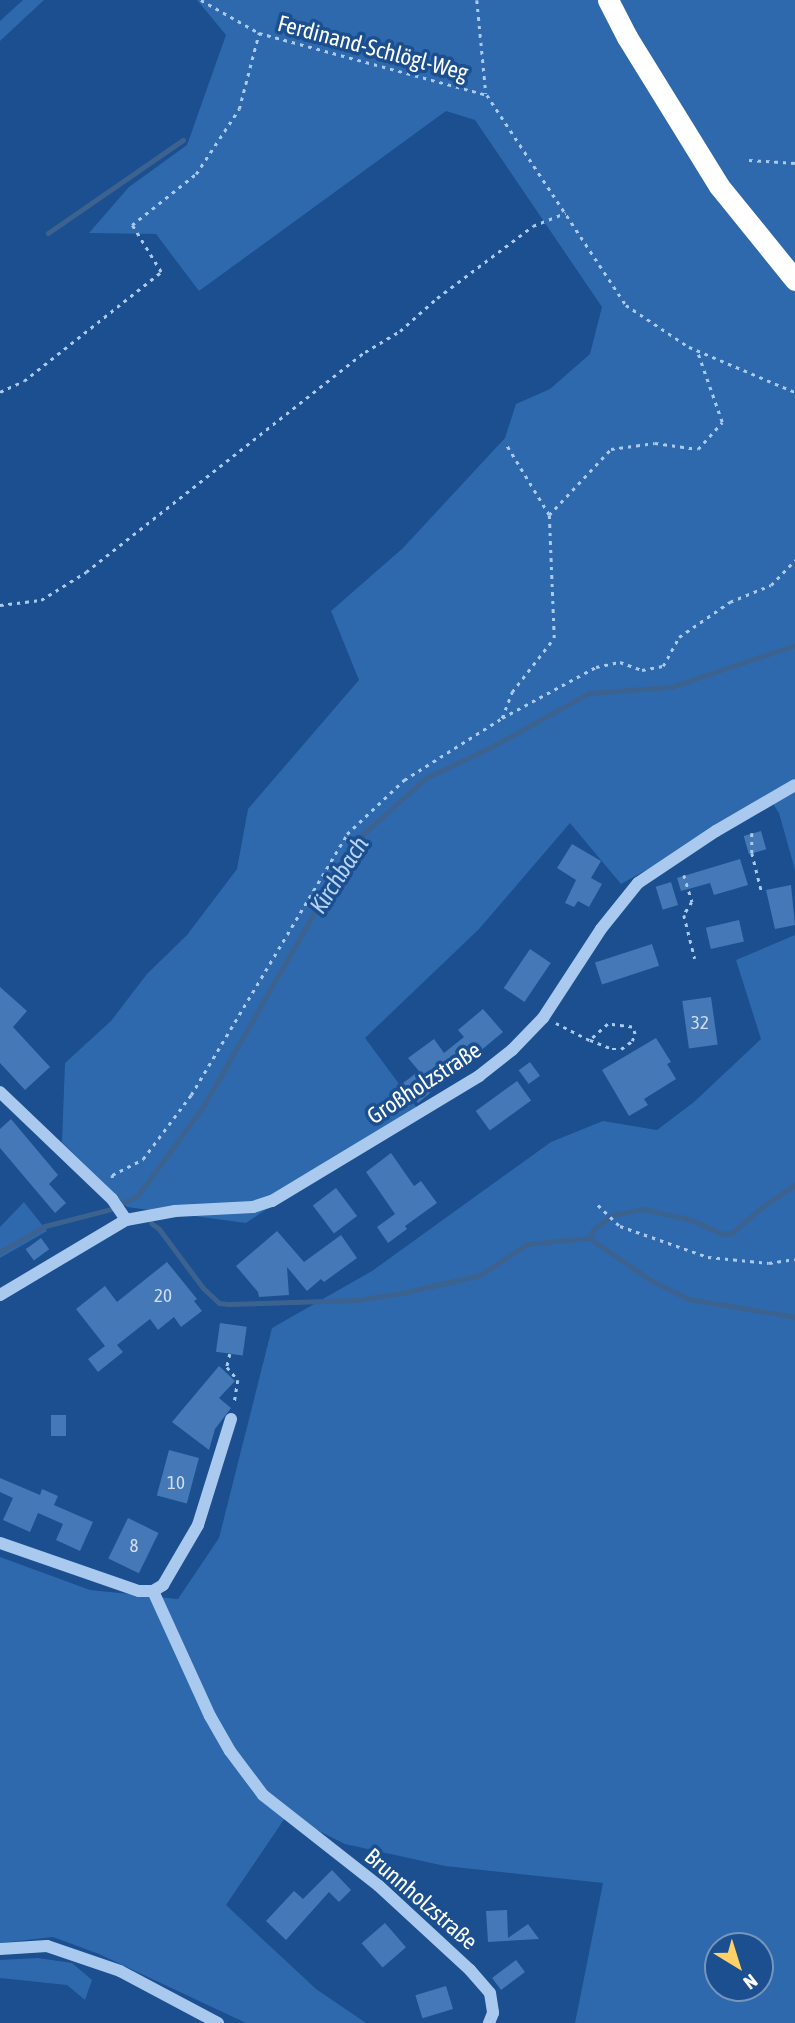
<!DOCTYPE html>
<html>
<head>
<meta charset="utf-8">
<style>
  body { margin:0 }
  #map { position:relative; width:795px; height:2023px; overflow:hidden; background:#1b4f8f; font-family:"Asap Condensed",sans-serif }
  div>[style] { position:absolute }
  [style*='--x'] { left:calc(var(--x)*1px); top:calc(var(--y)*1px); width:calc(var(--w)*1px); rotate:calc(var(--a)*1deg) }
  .green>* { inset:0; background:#2e69ad }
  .stream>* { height:5px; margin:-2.5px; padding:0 2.5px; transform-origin:2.5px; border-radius:2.5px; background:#3c6290 }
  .building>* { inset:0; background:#4478b7; transform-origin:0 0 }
  .path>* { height:2.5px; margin-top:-1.25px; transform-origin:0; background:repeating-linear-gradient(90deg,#a9c9ee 0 3.5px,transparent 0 8.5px) }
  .minor>* { height:12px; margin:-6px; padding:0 6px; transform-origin:6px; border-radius:6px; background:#a9c9ee }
  .highway>* { height:21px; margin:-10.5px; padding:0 10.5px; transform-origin:10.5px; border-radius:10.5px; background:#fff }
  span { translate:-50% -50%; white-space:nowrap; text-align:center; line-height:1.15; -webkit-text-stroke:7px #1b4f8f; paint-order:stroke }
  .number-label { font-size:19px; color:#d0dded }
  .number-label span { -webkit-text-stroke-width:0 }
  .street-label { font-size:23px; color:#fff }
  .water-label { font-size:24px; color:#b5d3f5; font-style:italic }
  .north { position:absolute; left:704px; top:1932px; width:70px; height:70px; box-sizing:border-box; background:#1b4f8f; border:2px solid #7695bc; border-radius:50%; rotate:142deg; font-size:19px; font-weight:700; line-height:28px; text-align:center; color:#fff }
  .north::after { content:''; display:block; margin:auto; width:24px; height:32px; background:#ffd166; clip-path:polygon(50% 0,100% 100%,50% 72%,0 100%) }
</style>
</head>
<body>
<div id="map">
  <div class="green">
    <i style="clip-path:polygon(23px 0,44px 0,0 41px,0 21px)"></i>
    <i style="clip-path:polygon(197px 0,795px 0,795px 870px,779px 813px,771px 801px,621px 884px,570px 823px,479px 929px,365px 1038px,417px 1108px,246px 1223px,127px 1207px,62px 1142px,65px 1063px,111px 1021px,147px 974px,187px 935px,237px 869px,248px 809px,359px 680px,331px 611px,403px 548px,505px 438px,516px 404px,550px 389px,590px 354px,602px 307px,475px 120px,446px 111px,199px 291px,156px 234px,89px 233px,129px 187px,187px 145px,226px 35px)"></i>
    <i style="clip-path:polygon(evenodd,795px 935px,795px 2023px,575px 2023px,603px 1883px,445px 1866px,345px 1844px,287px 1815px,226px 1905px,316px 1989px,366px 2023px,246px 2023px,99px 1954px,53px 1937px,0 1943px,0 1557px,90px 1590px,178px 1599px,219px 1538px,272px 1328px,372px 1271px,551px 1142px,603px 1121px,657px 1130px,694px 1102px,761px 1039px,736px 960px,795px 935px,718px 1946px,760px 1946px,760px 1988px,718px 1988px,718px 1946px)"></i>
    <i style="clip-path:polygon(24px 1202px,47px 1231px,0 1258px,0 1227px)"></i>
    <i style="clip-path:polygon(38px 1958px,72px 1963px,92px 1980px,85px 2000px,67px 1985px,0 1978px,0 1960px)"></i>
  </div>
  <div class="stream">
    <i style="--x:48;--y:233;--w:164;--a:-34.6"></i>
    <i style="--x:151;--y:1223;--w:10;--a:37"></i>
    <i style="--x:159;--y:1229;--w:74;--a:53.3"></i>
    <i style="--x:203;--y:1288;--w:22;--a:43"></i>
    <i style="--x:219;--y:1303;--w:9;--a:6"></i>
    <i style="--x:228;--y:1304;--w:129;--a:-1.8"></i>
    <i style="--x:357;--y:1300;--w:51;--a:-9.1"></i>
    <i style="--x:407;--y:1292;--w:75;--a:-13.1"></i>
    <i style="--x:480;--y:1275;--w:56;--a:-33.4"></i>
    <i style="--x:527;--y:1244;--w:62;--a:-5.5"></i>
    <i style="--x:589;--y:1238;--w:76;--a:34.3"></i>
    <i style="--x:652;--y:1281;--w:41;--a:25.9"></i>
    <i style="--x:689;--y:1299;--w:108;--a:9.6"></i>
    <i style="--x:589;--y:1238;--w:10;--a:-61"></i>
    <i style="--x:594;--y:1229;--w:23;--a:-38"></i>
    <i style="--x:612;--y:1215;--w:31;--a:-11"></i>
    <i style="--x:642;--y:1209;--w:48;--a:12"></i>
    <i style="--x:689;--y:1219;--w:37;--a:24"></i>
    <i style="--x:723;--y:1234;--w:9;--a:-6"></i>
    <i style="--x:732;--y:1233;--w:40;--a:-41"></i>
    <i style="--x:762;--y:1207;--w:40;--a:-34"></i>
    <i style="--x:0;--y:1252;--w:52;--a:-30"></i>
    <i style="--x:45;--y:1226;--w:68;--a:-14.4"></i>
    <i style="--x:111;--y:1209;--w:30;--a:-27"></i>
    <i style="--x:138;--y:1195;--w:112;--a:-53.7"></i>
    <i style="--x:204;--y:1105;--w:304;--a:-60.2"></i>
    <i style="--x:355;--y:841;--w:95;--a:-41.6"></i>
    <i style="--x:426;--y:778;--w:76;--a:-25.6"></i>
    <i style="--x:495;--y:745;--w:107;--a:-29"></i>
    <i style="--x:589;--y:693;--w:82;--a:-4.2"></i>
    <i style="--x:671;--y:687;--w:131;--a:-18.7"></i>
  </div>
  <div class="building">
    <i style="left:761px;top:831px;width:19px;height:18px;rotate:74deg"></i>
    <i style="clip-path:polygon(572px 844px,601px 861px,591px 878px,602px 884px,589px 907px,578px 901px,574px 907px,565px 903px,576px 880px,557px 868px)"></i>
    <i style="clip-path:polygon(740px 859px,748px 885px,714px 895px,710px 883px,681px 891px,677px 878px)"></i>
    <i style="left:671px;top:882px;width:24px;height:16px;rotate:73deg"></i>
    <i style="clip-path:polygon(791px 885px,795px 925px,775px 929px,766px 890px)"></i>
    <i style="left:739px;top:920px;width:22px;height:34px;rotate:77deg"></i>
    <i style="left:652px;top:944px;width:23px;height:60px;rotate:72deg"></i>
    <i style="left:530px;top:949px;width:25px;height:47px;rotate:34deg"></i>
    <i style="clip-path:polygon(0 987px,27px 1011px,13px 1027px,50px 1067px,25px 1090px,0 1063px)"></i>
    <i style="left:711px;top:997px;width:48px;height:29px;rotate:82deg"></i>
    <i style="clip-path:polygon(483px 1009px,503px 1032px,418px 1103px,403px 1083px,419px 1071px,408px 1058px,434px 1039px,444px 1053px,464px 1037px,458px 1030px)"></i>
    <i style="clip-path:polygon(656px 1038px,671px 1062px,667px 1064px,676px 1079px,644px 1099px,648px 1105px,629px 1116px,602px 1070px)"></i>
    <i style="left:530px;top:1062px;width:17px;height:14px;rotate:54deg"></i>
    <i style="left:517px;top:1081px;width:24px;height:51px;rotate:54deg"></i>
    <i style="clip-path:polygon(11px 1119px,58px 1175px,49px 1184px,66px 1203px,55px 1213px,0 1148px,0 1129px)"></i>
    <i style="clip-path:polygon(391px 1153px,414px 1186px,421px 1181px,437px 1203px,405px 1226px,407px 1229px,388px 1243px,377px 1227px,395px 1214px,366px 1172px)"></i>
    <i style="left:336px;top:1188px;width:35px;height:29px;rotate:53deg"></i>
    <i style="clip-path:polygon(277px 1231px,304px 1262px,341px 1235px,357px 1258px,324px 1282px,321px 1279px,307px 1291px,287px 1267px,289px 1295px,259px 1297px,258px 1292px,236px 1266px)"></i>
    <i style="left:41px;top:1238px;width:14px;height:19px;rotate:54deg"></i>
    <i style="clip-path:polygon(167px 1262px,197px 1299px,194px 1301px,202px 1311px,181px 1327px,174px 1317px,158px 1330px,150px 1319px,117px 1345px,123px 1352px,98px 1372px,88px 1359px,105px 1346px,76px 1309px,105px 1286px,117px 1302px)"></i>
    <i style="left:220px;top:1323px;width:27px;height:29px;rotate:8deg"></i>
    <i style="clip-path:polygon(219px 1366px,235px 1381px,219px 1398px,231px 1408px,215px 1429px,209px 1450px,172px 1422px)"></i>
    <i style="left:51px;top:1415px;width:15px;height:21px"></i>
    <i style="left:169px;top:1450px;width:31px;height:47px;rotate:15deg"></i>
    <i style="clip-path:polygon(0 1478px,40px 1495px,42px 1489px,58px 1496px,54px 1505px,93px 1522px,80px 1551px,56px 1540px,63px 1524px,38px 1513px,30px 1532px,3px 1520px,13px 1498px,0 1492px)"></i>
    <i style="left:128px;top:1518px;width:34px;height:45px;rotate:26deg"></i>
    <i style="clip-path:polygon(332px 1870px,351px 1890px,339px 1902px,329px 1892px,286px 1940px,266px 1921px,294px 1891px,303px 1899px)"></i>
    <i style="clip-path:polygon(507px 1910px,508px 1938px,528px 1924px,539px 1939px,488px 1942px,486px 1911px)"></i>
    <i style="left:385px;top:1923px;width:32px;height:31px;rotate:49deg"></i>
    <i style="left:516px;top:1960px;width:15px;height:30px;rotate:53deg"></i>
    <i style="left:446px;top:1986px;width:24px;height:32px;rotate:73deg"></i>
  </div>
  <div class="path">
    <i style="--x:201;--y:0;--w:67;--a:29.6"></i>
    <i style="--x:259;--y:33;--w:236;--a:15.2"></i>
    <i style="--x:487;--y:95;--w:252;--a:56.5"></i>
    <i style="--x:626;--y:305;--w:76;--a:33.7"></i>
    <i style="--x:689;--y:347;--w:115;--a:23"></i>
    <i style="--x:477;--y:0;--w:94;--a:84.5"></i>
    <i style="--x:749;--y:160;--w:46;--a:3.7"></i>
    <i style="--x:0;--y:392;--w:26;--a:-25"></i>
    <i style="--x:24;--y:381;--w:175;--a:-38.5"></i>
    <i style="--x:161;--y:272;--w:55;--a:-121.7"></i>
    <i style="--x:132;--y:225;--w:82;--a:-38.6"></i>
    <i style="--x:196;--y:174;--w:78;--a:-56.5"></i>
    <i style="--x:239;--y:109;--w:79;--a:-75.3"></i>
    <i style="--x:549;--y:515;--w:91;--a:-46.8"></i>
    <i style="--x:611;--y:449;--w:44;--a:-7.8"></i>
    <i style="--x:655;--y:443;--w:43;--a:7.9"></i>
    <i style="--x:698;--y:449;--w:36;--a:-48"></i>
    <i style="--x:722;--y:422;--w:75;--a:-109.4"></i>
    <i style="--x:0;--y:605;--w:41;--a:-7"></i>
    <i style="--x:41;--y:600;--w:53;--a:-31.9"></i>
    <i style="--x:86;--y:572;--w:355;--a:-38.3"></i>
    <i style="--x:365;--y:352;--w:41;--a:-31"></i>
    <i style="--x:400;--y:331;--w:50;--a:-41.7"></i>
    <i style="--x:437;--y:298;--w:120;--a:-36.9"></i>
    <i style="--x:533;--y:226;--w:35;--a:-22"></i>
    <i style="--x:502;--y:718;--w:28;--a:-69"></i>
    <i style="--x:512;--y:692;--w:68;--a:-52.1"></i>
    <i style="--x:554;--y:638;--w:123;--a:-92.3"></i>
    <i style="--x:549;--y:515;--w:84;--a:-121.4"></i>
    <i style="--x:752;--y:833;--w:20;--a:90"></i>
    <i style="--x:752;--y:853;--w:38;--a:76"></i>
    <i style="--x:684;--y:875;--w:28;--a:73"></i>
    <i style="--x:692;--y:902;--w:15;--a:122"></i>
    <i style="--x:684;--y:915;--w:45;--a:76"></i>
    <i style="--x:556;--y:1023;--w:38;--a:27"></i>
    <i style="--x:590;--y:1040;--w:24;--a:22"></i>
    <i style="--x:612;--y:1049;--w:9;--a:0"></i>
    <i style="--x:621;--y:1049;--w:14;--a:-36"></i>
    <i style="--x:632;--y:1041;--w:8;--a:-67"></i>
    <i style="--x:635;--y:1034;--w:8;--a:-113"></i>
    <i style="--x:632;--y:1027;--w:24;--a:-173"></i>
    <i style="--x:608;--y:1024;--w:24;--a:138"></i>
    <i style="--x:112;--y:1178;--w:3;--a:-90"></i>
    <i style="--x:112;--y:1175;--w:35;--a:-27"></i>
    <i style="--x:143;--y:1159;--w:80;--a:-53.1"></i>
    <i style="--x:191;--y:1095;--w:304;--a:-59.1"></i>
    <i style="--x:347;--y:834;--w:79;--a:-43.5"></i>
    <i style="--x:404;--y:780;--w:116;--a:-32.3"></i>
    <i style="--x:502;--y:718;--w:107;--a:-28.5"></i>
    <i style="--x:596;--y:667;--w:25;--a:-12"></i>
    <i style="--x:620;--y:662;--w:23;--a:20"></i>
    <i style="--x:642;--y:670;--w:21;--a:-11"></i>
    <i style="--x:663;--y:666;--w:33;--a:-61"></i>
    <i style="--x:679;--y:637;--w:62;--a:-34.5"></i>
    <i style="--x:730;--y:602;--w:44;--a:-22.5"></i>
    <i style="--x:771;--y:585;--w:35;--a:-46"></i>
    <i style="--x:598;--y:1205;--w:30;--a:44"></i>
    <i style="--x:620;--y:1226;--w:93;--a:19.4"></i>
    <i style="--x:708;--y:1257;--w:61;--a:5.6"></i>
    <i style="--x:769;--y:1263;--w:26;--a:-9"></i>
    <i style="--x:230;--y:1354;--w:13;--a:103"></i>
    <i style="--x:227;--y:1367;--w:17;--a:50"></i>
    <i style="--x:238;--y:1380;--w:25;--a:99"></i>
  </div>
  <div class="minor">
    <i style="--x:0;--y:1092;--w:155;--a:43.7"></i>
    <i style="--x:112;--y:1199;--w:25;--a:56"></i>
    <i style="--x:0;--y:1295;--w:147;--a:-30.8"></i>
    <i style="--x:126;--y:1220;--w:50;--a:-10.4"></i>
    <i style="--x:175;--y:1211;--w:78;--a:-2.9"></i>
    <i style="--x:253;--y:1207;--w:20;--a:-18"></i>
    <i style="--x:272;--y:1201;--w:242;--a:-31.1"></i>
    <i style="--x:479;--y:1076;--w:42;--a:-38.2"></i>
    <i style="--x:512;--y:1050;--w:45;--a:-45.9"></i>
    <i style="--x:543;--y:1018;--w:106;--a:-56.9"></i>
    <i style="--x:601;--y:929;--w:59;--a:-51.2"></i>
    <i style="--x:638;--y:883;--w:94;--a:-33.7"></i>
    <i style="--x:716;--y:831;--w:91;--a:-30.2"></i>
    <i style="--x:0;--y:1543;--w:147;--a:19.1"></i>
    <i style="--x:139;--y:1591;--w:14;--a:0"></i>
    <i style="--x:153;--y:1591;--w:12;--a:-31"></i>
    <i style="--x:163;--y:1585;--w:69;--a:-59.7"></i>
    <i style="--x:198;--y:1525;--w:111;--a:-72.7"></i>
    <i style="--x:153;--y:1591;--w:137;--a:65.5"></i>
    <i style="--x:210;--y:1716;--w:40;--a:60.3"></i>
    <i style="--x:230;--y:1751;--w:55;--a:53.1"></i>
    <i style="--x:263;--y:1795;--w:147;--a:38.1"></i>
    <i style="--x:379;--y:1886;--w:124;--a:42.7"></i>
    <i style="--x:470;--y:1970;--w:30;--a:49"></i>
    <i style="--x:490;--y:1993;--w:20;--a:81"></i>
    <i style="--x:493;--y:2013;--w:11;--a:112"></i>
    <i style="--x:0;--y:1949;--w:47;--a:-3.7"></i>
    <i style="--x:47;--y:1946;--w:77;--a:18.9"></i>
    <i style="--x:120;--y:1971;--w:111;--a:28"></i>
  </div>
  <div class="highway">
    <i style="--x:608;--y:0;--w:42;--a:62.8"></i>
    <i style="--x:627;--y:37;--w:175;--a:58.3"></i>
    <i style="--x:719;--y:186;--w:121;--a:51"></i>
  </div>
  <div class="number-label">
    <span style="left:700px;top:1023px">32</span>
    <span style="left:163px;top:1296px">20</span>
    <span style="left:176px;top:1483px">10</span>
    <span style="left:134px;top:1546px">8</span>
  </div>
  <div class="street-label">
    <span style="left:373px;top:48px;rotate:15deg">Ferdinand-Schlögl-Weg</span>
    <span style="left:424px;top:1083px;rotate:-33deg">Großholzstraße</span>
    <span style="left:421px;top:1899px;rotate:41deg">Brunnholzstraße</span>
  </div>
  <div class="water-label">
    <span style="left:339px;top:875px;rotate:-57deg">Kirchbach</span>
  </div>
  <div class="north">N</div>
</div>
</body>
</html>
